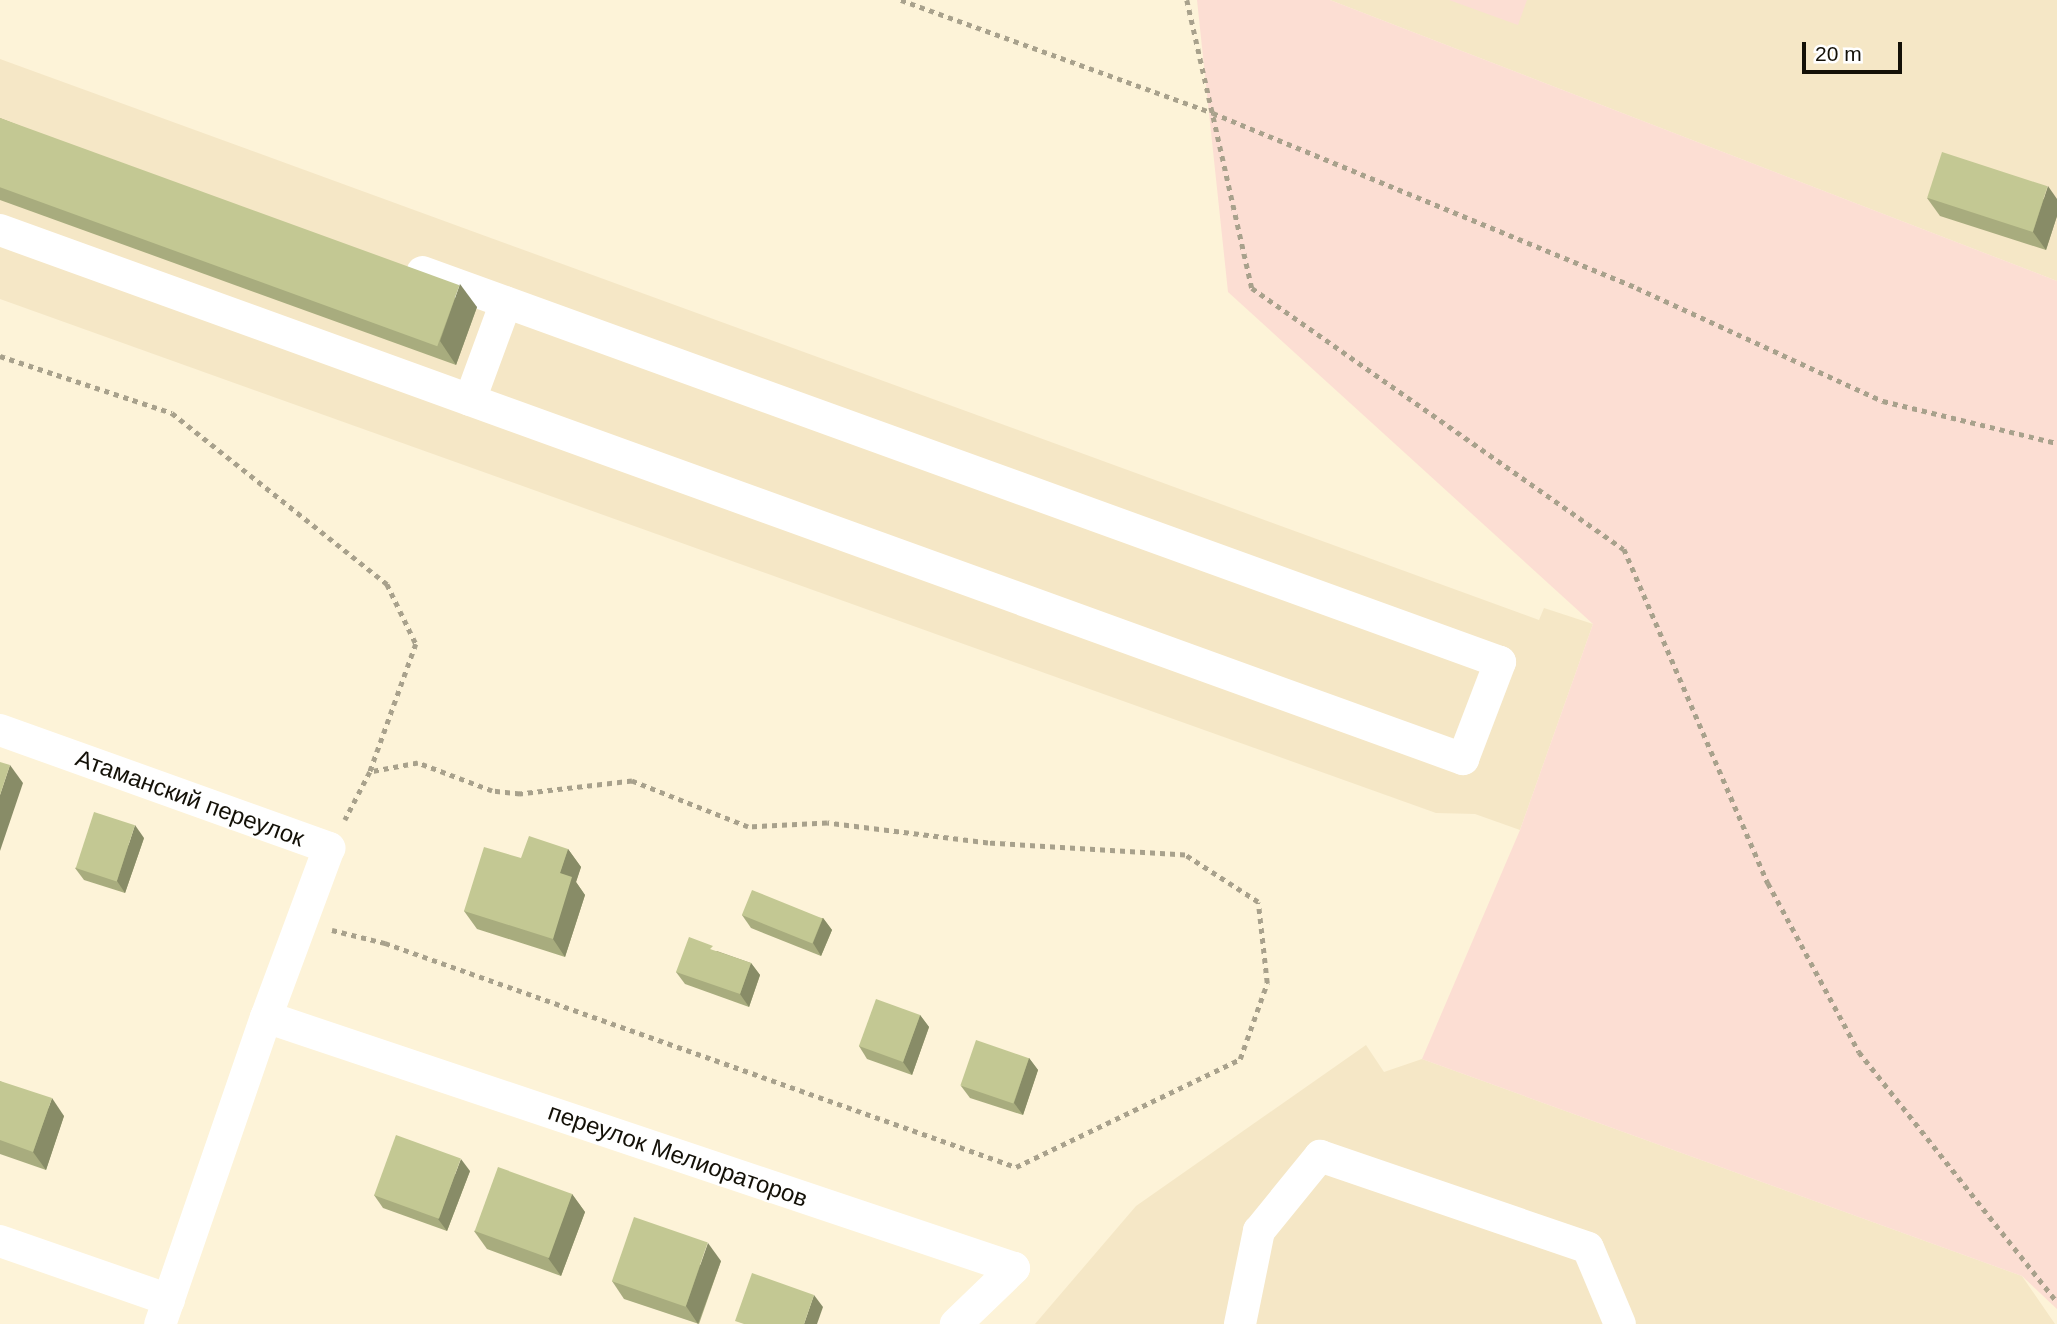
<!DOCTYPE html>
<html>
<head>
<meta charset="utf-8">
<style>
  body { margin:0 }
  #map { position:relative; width:2057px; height:1324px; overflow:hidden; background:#fdf3d8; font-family:Arial,sans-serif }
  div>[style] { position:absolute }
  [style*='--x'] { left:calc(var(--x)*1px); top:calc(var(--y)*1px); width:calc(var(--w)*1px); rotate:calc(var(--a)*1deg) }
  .built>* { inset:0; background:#f5e7c6 }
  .green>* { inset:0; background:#fcded3 }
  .path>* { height:4.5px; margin-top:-2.25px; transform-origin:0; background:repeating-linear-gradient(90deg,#a8a18c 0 5px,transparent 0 10px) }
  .minor>* { height:32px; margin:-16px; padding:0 16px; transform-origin:16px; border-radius:16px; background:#fff }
  .wall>* { inset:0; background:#a8ac7e }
  .shaded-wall>* { inset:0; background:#888c67 }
  .building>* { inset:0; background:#c3c893; transform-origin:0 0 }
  span { translate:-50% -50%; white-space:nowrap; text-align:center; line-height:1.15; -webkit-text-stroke:5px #fff; paint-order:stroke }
  .street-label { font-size:24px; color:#131007 }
  .scale { position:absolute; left:1802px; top:42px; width:100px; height:32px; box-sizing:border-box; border:4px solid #131007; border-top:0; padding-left:9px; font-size:21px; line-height:24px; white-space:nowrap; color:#131007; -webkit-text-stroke:5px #fff; paint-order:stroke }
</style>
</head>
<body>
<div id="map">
  <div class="built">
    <i style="clip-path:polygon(1330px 0,2057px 0,2057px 281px)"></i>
    <i style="clip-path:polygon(0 59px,1539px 620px,1544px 608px,1593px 624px,1520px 830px,1475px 814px,1436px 813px,0 299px)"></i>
    <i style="clip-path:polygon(1366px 1045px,1384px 1072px,1422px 1059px,2022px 1276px,2055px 1324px,1035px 1324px,1136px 1206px)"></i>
  </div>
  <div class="green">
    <i style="clip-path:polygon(1197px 0,1330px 0,2057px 281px,2057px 1309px,2022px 1276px,1422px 1059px,1520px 830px,1593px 624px,1228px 292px)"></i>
    <i style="clip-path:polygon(1449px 0,1527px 0,1518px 25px)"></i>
  </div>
  <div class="path">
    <i style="--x:901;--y:0;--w:332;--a:19.9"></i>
    <i style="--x:1213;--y:113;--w:459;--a:22.4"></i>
    <i style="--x:1637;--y:288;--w:271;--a:24.7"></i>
    <i style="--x:1883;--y:401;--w:179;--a:13.6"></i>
    <i style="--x:1187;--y:0;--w:295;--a:77.3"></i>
    <i style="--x:1252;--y:288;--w:454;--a:35.1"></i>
    <i style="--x:1624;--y:549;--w:364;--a:66.7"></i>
    <i style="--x:1768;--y:883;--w:192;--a:61.7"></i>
    <i style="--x:1859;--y:1052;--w:319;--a:51.6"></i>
    <i style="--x:0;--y:356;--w:181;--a:18.3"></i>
    <i style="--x:172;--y:413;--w:275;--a:38.5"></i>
    <i style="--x:387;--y:584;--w:67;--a:64.2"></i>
    <i style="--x:416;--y:644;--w:136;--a:109.8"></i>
    <i style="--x:370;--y:772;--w:54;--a:117.5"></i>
    <i style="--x:332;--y:930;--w:55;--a:13.8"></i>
    <i style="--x:385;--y:943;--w:670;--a:19.54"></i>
    <i style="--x:1016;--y:1167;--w:249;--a:-25.7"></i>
    <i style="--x:1240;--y:1059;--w:81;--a:-70.4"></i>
    <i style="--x:1267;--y:983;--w:81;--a:-96.3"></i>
    <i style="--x:1258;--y:902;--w:87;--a:-147.2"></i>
    <i style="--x:1185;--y:855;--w:197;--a:-176.5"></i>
    <i style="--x:988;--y:843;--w:162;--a:-172.9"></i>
    <i style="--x:827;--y:823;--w:79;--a:177.1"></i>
    <i style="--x:748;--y:827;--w:125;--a:-158.4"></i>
    <i style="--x:632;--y:781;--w:113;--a:173.4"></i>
    <i style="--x:520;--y:794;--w:28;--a:-174"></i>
    <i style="--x:492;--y:791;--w:79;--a:-159.3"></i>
    <i style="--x:418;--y:763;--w:49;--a:169.4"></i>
  </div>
  <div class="minor">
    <i style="--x:0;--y:230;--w:1556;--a:19.88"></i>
    <i style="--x:1463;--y:759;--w:104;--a:-69.1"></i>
    <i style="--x:1500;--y:662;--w:1146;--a:-160.11"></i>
    <i style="--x:470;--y:400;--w:104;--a:-69.8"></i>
    <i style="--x:0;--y:730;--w:350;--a:19.7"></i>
    <i style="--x:329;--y:848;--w:180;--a:110.4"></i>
    <i style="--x:266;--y:1017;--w:325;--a:109"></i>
    <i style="--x:266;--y:1017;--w:789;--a:18.55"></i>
    <i style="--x:1014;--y:1268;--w:81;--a:136"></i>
    <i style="--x:0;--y:1241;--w:179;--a:19.2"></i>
    <i style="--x:1240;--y:1324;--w:95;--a:-78.5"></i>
    <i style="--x:1259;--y:1231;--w:97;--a:-50.9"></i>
    <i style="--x:1320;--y:1156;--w:283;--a:18.9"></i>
    <i style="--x:1588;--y:1248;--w:82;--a:67.2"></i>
  </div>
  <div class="wall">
    <i style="clip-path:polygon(0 118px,477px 307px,456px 365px,0 200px)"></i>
    <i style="clip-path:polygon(1927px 198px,2057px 199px,2057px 216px,2046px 250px,1940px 216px)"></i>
    <i style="clip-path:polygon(144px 838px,125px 893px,84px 880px,75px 868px)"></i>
    <i style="clip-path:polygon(568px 849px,581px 867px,576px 882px,585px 895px,565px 957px,477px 929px,464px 911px,521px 858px)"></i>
    <i style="clip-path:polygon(742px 915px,823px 918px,832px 930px,821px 956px,751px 928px)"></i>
    <i style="clip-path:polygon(717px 951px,751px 963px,760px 975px,749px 1007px,685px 984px,676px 972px)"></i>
    <i style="clip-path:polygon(920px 1015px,929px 1027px,912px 1075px,867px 1059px,859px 1046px)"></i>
    <i style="clip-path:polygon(1029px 1058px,1038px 1070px,1023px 1115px,970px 1098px,961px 1086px)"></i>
    <i style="clip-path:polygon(0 1081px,64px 1116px,46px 1170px,0 1154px)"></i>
    <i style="clip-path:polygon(470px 1171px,447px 1231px,383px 1208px,374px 1195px)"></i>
    <i style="clip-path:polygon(572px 1194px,585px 1212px,561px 1276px,487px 1249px,474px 1231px)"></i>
    <i style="clip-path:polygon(721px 1261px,699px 1324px,624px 1299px,612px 1281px)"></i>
  </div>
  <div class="shaded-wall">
    <i style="clip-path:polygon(2048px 186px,2057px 199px,2057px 216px,2046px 250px,2033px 232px)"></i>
    <i style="clip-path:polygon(460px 284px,477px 307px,456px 365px,440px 341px)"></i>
    <i style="clip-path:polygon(10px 765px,23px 783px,0 851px,0 795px)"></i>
    <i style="clip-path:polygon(135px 825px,144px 838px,125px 893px,117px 881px)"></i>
    <i style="clip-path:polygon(568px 849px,581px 867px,576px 882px,585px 895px,565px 957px,553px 939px,560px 873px)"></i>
    <i style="clip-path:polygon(823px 918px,832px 930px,821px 956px,813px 943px)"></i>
    <i style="clip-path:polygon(751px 963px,760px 975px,749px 1007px,740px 994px)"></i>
    <i style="clip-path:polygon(920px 1015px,929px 1027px,912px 1075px,903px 1062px)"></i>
    <i style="clip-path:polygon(1029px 1058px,1038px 1070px,1023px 1115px,1014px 1103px)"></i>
    <i style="clip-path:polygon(52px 1098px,64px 1116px,46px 1170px,33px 1152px)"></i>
    <i style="clip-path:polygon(461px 1159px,470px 1171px,447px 1231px,438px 1219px)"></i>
    <i style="clip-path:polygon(572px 1194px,585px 1212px,561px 1276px,548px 1258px)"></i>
    <i style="clip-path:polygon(708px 1243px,721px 1261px,698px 1324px,686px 1306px)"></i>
    <i style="clip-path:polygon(814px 1295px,823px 1307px,817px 1324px,804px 1324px)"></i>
  </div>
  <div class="building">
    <i style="left:0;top:118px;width:489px;height:65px;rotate:20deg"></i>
    <i style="left:1942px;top:152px;width:111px;height:48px;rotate:18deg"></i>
    <i style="clip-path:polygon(0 762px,10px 765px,0 795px)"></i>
    <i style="left:94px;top:812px;width:43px;height:59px;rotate:18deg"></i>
    <i style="clip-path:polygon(529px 836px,568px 849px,560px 873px,572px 877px,553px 939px,464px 911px,484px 847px,521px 858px)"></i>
    <i style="left:752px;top:890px;width:76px;height:27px;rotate:22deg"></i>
    <i style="clip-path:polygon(689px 937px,713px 946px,710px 949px,751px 963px,740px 994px,676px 972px)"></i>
    <i style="left:876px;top:999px;width:47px;height:50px;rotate:20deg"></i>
    <i style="left:976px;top:1040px;width:56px;height:48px;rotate:19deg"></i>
    <i style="clip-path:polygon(0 1081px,52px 1098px,33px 1152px,0 1140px)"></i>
    <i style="left:396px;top:1135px;width:69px;height:64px;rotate:20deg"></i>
    <i style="left:498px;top:1167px;width:79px;height:68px;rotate:20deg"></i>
    <i style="left:634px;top:1217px;width:78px;height:68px;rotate:19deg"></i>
    <i style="clip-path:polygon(752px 1273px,814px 1295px,804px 1324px,744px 1324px,735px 1321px)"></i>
  </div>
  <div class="street-label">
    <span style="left:190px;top:798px;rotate:20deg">Атаманский переулок</span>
    <span style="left:678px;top:1155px;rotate:19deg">переулок Мелиораторов</span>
  </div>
  <div class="scale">20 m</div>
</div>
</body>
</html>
